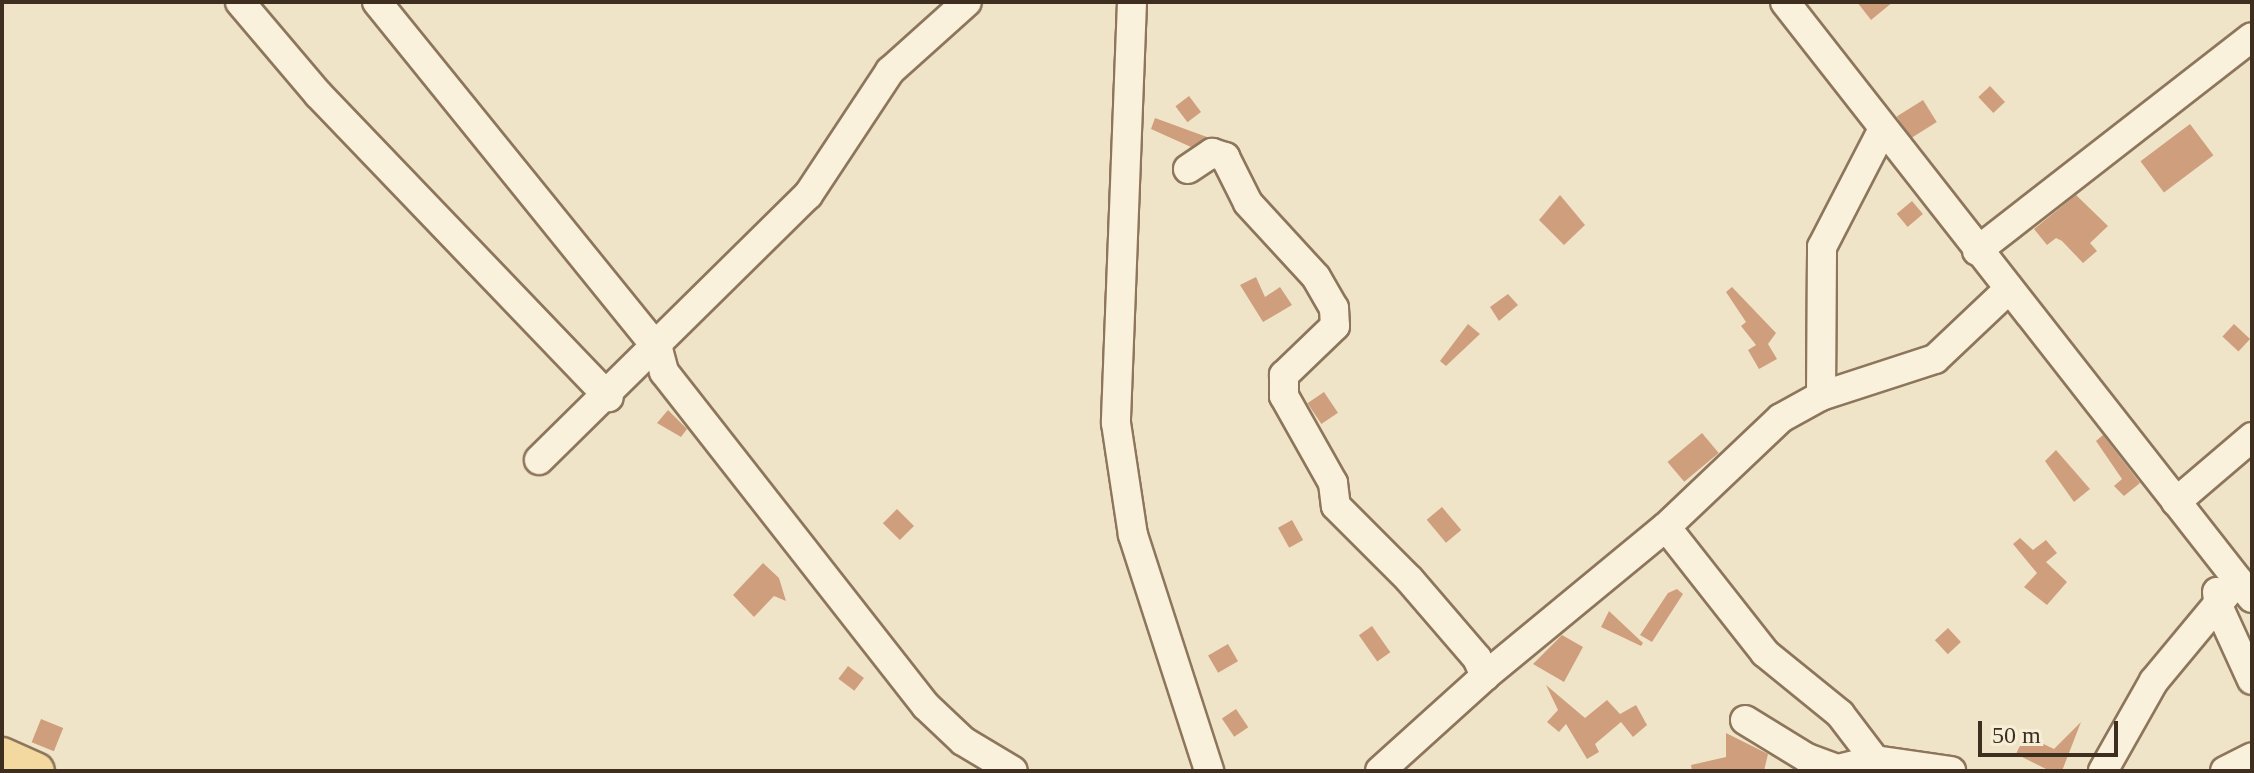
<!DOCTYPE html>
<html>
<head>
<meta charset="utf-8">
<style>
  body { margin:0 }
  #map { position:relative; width:2254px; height:773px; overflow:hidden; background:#f0e4c8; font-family:Georgia,serif }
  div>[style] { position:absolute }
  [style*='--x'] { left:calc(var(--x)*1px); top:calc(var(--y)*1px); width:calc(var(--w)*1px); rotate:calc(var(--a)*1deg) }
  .building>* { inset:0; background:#cf9f7d; transform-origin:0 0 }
  .roads { filter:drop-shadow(2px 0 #8d765c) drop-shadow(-2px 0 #8d765c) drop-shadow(0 2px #8d765c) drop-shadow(0 -2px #8d765c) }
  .minor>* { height:28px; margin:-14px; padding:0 14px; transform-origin:14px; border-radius:14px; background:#faf1dc }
  .major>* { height:36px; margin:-18px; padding:0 18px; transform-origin:18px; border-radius:18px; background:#f3d9a0 }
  span { translate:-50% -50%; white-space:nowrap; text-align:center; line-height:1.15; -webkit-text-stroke:8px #f7eed8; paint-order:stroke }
  .frame { position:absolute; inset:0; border:4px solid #3d2e20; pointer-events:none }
  .scale { position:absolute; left:1978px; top:721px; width:140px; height:36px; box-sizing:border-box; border:4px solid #3d2e20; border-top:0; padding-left:10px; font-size:24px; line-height:28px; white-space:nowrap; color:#3d2e20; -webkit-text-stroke:6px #f7eed8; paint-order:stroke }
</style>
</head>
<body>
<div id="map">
  <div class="building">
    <i style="clip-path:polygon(1857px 2px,1893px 2px,1871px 20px)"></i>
    <i style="left:1990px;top:86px;width:22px;height:16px;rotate:47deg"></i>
    <i style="left:1189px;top:96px;width:20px;height:17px;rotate:53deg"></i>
    <i style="left:1923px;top:100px;width:26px;height:31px;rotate:58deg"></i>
    <i style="clip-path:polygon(1155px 118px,1207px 137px,1191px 147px,1151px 129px)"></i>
    <i style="left:2190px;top:124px;width:39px;height:62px;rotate:53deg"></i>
    <i style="clip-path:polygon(1560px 195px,1585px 225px,1564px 245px,1539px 220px)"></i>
    <i style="clip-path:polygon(2076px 195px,2108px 226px,2090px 243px,2097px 251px,2083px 263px,2062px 241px,2056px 238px,2047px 245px,2034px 229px)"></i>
    <i style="left:1912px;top:201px;width:17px;height:20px;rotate:50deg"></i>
    <i style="clip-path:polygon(1256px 277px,1265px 297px,1280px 287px,1292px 305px,1263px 322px,1240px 285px)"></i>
    <i style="clip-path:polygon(1732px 287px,1776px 333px,1768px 344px,1777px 359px,1759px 369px,1748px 350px,1756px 345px,1741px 326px,1746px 322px,1726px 292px)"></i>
    <i style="clip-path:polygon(1508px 294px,1518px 305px,1499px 321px,1490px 307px)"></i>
    <i style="clip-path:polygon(1468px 324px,1480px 334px,1446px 366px,1440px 361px)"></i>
    <i style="left:2234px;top:324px;width:22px;height:17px;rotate:43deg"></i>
    <i style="left:1324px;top:392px;width:25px;height:20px;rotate:56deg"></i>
    <i style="clip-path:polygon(668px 410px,687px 429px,681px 437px,657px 423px)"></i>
    <i style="left:1702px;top:433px;width:26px;height:45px;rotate:50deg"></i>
    <i style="clip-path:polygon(2103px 435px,2140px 483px,2124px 496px,2114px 486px,2122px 479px,2096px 441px)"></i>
    <i style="clip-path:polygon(2056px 450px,2090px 489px,2074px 502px,2045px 461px)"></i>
    <i style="left:1442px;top:507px;width:30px;height:20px;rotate:50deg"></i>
    <i style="left:897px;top:509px;width:24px;height:20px;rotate:45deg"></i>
    <i style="left:1292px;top:520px;width:23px;height:16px;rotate:61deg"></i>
    <i style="clip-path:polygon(2020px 538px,2033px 550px,2046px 540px,2057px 553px,2046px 562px,2067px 582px,2047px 605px,2024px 587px,2037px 573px,2013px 544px)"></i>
    <i style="clip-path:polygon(763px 563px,779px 578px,786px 601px,774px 596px,754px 617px,733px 595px)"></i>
    <i style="clip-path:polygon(1677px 589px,1683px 594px,1652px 642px,1640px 635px,1668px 593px)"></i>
    <i style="clip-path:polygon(1609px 611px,1643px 643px,1641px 646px,1601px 627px)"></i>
    <i style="left:1372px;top:626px;width:32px;height:16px;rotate:55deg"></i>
    <i style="left:1948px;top:628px;width:19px;height:18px;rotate:47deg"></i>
    <i style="clip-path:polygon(1562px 635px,1583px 647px,1564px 682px,1533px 664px)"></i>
    <i style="left:1228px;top:644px;width:20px;height:23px;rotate:60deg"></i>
    <i style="left:848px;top:666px;width:20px;height:16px;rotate:37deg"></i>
    <i style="clip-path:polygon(1546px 685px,1585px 718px,1607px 700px,1620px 714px,1636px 705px,1647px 725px,1633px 737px,1621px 722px,1595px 744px,1599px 752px,1587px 759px,1566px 724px,1559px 732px,1547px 722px,1558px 710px)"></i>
    <i style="left:1236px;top:709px;width:22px;height:17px;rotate:56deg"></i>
    <i style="left:41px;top:719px;width:24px;height:25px;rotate:22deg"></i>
    <i style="clip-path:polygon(2081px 722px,2062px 771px,2050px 771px,2016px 754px,2025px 735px,2054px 749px)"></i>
    <i style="clip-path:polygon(1726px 733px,1768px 754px,1764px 771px,1692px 771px,1691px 765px,1726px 757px)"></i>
  </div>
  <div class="roads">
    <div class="minor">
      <i style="--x:240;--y:2;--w:121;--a:49.7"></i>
      <i style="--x:318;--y:94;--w:420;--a:46.2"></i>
      <i style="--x:377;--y:2;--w:447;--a:51"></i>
      <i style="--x:658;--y:349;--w:24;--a:75"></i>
      <i style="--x:664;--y:372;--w:424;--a:51.9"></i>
      <i style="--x:926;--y:706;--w:51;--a:43.4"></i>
      <i style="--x:963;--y:741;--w:58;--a:31"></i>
      <i style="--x:1132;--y:2;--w:421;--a:92.2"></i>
      <i style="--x:1116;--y:423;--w:113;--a:81.4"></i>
      <i style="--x:1133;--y:535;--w:248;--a:72.1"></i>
      <i style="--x:1785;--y:2;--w:757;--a:51.92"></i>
      <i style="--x:1188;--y:169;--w:29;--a:-34"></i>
      <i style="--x:1212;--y:153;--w:14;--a:17"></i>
      <i style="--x:1225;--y:157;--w:51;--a:63.4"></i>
      <i style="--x:1248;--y:203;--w:100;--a:47.4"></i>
      <i style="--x:1316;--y:277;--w:36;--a:60"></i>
      <i style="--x:1334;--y:308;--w:18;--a:87"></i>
      <i style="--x:1335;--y:326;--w:71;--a:136.1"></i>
      <i style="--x:1284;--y:375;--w:21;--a:90"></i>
      <i style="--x:1284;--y:396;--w:100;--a:60.6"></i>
      <i style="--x:1333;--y:483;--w:23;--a:83"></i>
      <i style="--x:1336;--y:506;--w:103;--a:45"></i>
      <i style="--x:1409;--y:579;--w:104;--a:49.3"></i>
      <i style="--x:1477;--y:658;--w:20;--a:66"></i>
      <i style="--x:1977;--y:251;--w:348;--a:-37.9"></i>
      <i style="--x:1821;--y:396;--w:149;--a:-89.6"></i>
      <i style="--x:1822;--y:247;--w:133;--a:-62.7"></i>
      <i style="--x:539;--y:460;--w:378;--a:-44.6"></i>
      <i style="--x:808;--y:195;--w:149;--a:-56.5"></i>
      <i style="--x:890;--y:71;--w:103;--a:-41.9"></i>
      <i style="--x:2176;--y:502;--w:100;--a:-40.5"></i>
      <i style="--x:1666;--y:527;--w:160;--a:51.8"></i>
      <i style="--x:1765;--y:653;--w:97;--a:39.1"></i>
      <i style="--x:1840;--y:714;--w:58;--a:52.7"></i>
      <i style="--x:1875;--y:760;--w:77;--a:8.2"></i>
      <i style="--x:2217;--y:592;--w:16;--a:83"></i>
      <i style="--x:2219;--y:608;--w:79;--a:65.4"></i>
      <i style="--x:1745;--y:720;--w:73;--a:31.5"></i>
      <i style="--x:1807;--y:758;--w:33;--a:20"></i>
      <i style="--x:1838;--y:769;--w:38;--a:-14"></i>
      <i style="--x:1875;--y:760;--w:12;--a:110"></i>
      <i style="--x:1380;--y:771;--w:142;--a:-42.1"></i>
      <i style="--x:1485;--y:676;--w:234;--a:-39.5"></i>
      <i style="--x:1666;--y:527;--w:158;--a:-43.5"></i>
      <i style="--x:1781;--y:418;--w:46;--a:-28.8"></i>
      <i style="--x:1821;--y:396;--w:120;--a:-18"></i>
      <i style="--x:1935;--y:359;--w:100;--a:-43.4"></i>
      <i style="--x:2103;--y:771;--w:103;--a:-60.5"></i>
      <i style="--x:2154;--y:681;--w:131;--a:-50.3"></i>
      <i style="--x:2225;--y:771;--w:30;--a:-27"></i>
    </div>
    <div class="major">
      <i style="--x:2;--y:756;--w:37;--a:24"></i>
    </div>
  </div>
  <div class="frame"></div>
  <div class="scale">50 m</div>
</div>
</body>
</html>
